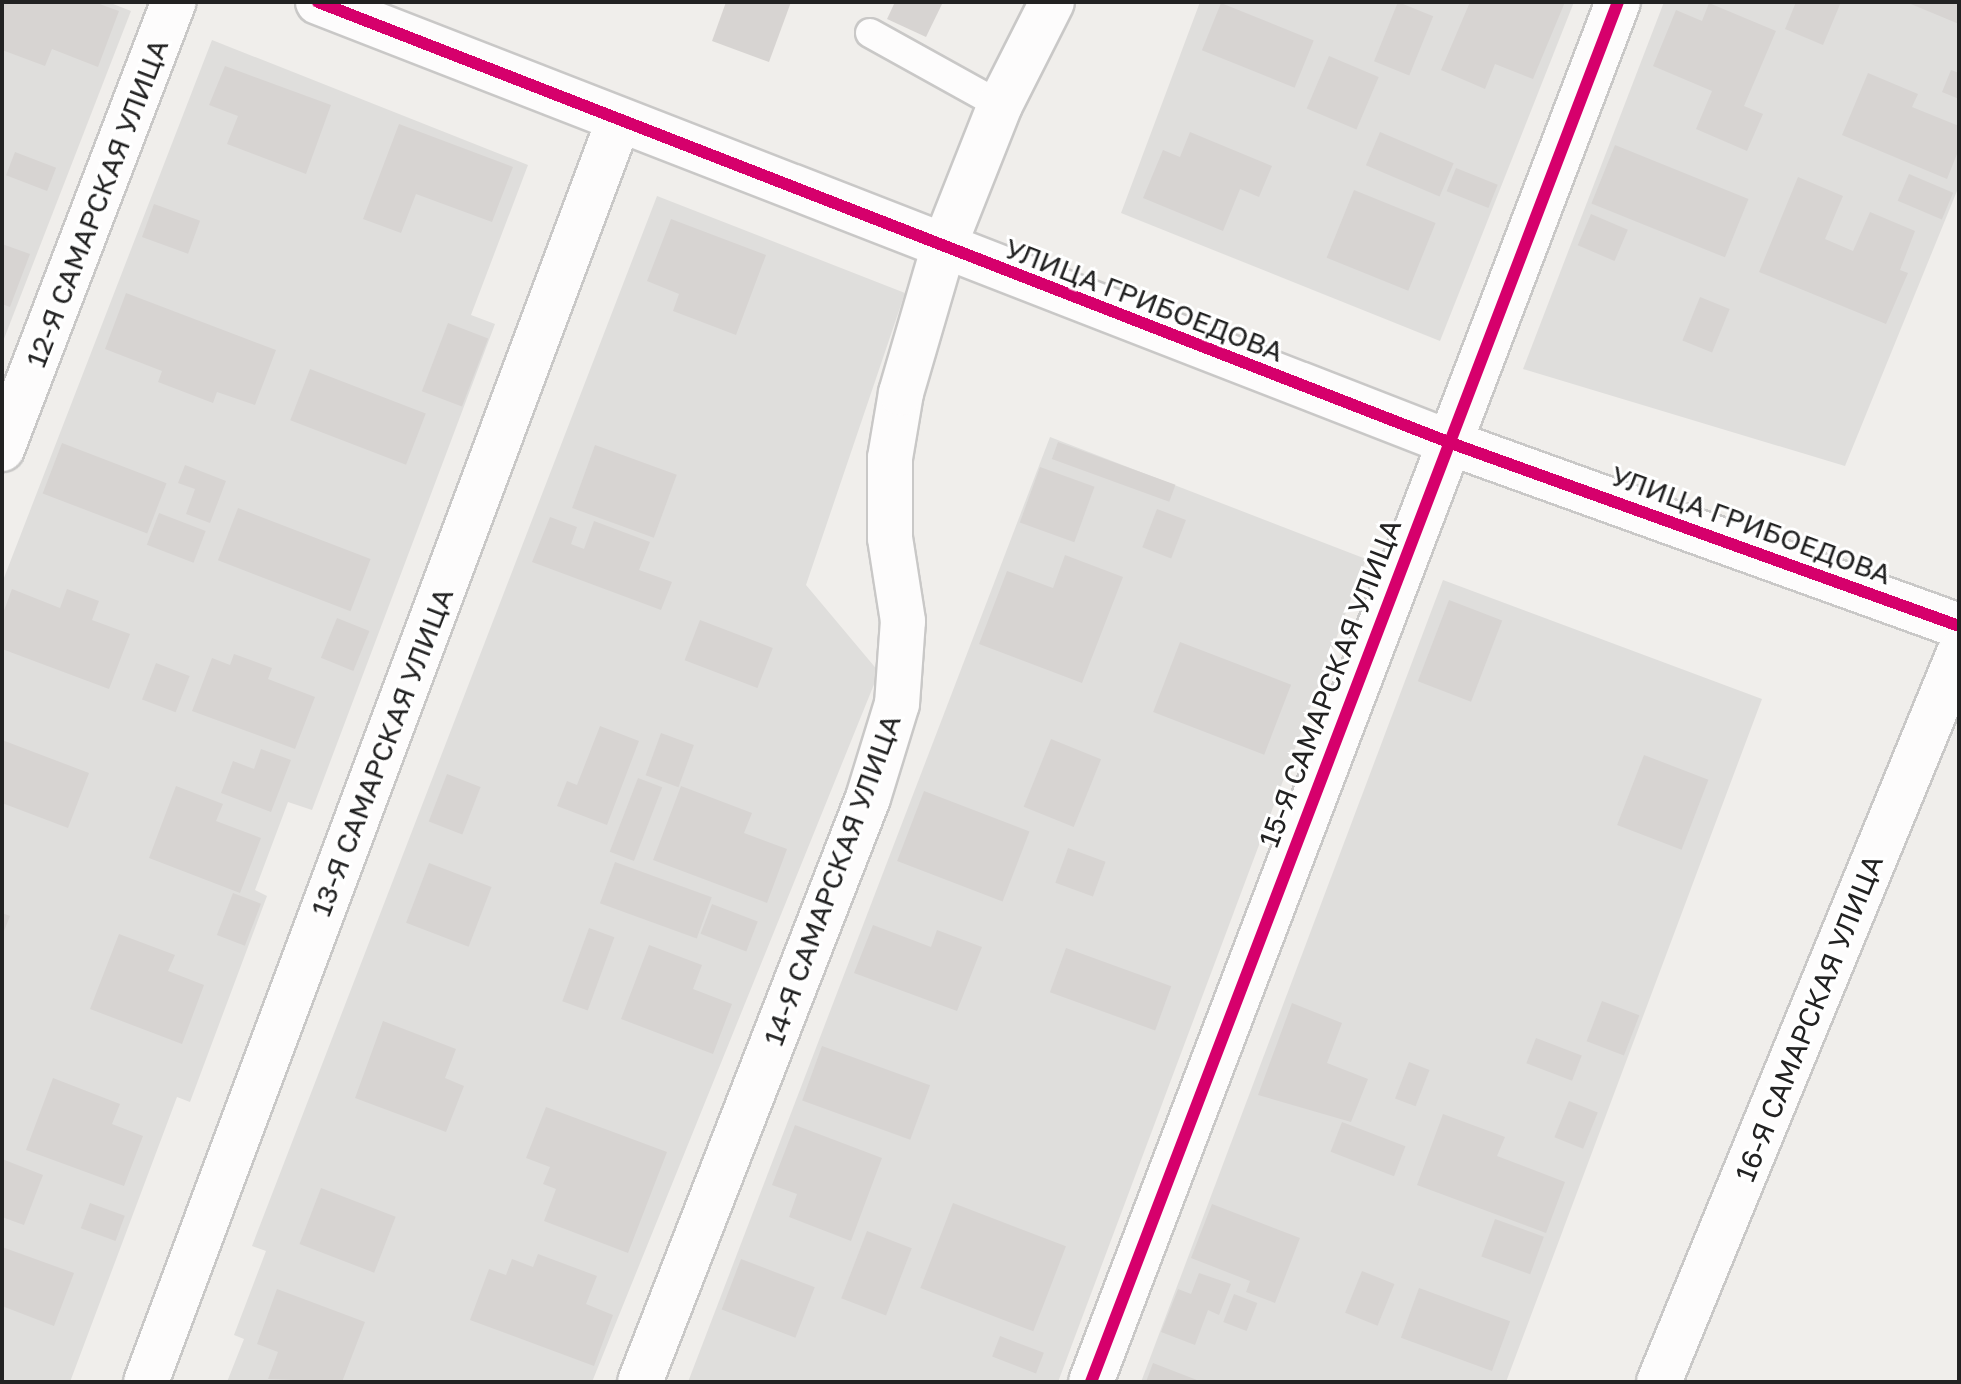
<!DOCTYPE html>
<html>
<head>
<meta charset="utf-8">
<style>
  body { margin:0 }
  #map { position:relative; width:1961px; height:1384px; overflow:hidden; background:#f0eeeb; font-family:"Golos Text",sans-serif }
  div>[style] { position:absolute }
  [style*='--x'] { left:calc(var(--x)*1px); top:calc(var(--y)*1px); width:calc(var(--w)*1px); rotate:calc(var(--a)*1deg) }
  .residential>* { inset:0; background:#dfdedc }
  .building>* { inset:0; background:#d7d4d2; transform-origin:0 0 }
  .roads { filter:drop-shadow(2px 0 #c9c8c7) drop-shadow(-2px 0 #c9c8c7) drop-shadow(0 2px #c9c8c7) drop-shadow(0 -2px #c9c8c7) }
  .service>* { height:28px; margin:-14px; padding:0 14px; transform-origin:14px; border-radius:14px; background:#fdfcfc }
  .minor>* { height:44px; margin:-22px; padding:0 22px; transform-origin:22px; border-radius:22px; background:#fdfcfc }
  .cycleway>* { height:12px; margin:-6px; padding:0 6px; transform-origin:6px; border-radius:6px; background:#d6006c }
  span { translate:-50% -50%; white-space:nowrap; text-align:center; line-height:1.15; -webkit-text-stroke:6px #fff; paint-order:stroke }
  .street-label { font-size:28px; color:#222 }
  .frame { position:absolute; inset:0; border:4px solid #222; pointer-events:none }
</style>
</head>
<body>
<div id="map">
  <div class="residential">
    <i style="clip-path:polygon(2px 2px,108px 2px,131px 11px,2px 344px)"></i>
    <i style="clip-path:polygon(1200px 2px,1574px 2px,1440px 341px,1121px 213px)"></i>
    <i style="clip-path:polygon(1664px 2px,1959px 2px,1959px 186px,1845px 466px,1523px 369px)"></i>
    <i style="clip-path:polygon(212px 40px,528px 165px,471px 315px,495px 324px,312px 810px,288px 802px,255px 890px,267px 896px,190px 1102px,177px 1097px,70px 1382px,2px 1382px,2px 583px)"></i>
    <i style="clip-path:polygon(657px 196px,905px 293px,806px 585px,879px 672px,592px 1382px,227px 1382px,244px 1339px,234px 1335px,266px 1251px,252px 1246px)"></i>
    <i style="clip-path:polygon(1050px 437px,1366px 559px,1058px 1382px,688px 1382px)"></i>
    <i style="clip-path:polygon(1443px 580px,1762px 699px,1506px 1382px,1141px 1382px)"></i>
  </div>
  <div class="building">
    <i style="clip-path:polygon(2px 2px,94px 2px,119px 11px,98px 67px,52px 49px,45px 66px,2px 50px)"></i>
    <i style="clip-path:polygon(726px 2px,791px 2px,769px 62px,712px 41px)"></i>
    <i style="clip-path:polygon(895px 2px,943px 2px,926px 37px,887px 19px)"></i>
    <i style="left:1398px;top:2px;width:38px;height:64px;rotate:22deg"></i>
    <i style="clip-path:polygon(1470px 2px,1565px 2px,1533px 79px,1495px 64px,1485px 89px,1441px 70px)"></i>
    <i style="clip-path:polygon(1796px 2px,1841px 2px,1823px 45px,1785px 29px)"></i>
    <i style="clip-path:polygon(1906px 2px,1959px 2px,1959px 24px)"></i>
    <i style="left:1221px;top:3px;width:100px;height:51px;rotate:22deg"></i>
    <i style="clip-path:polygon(1709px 3px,1776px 31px,1744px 106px,1763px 114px,1747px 151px,1696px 129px,1712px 91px,1653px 66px,1676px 10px,1702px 21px)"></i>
    <i style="left:1329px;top:56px;width:54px;height:57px;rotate:23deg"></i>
    <i style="clip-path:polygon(225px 66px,331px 105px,306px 174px,227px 144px,238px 116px,209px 105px)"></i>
    <i style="clip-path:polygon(1951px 70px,1959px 73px,1959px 99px,1942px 92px)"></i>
    <i style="clip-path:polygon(1868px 73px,1918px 94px,1912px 107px,1959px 126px,1959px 149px,1947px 179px,1842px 135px)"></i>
    <i style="clip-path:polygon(399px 124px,513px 167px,492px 222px,416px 194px,401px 233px,363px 219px)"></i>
    <i style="clip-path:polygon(1190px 132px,1272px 166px,1259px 197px,1240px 189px,1223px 231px,1143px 198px,1163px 150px,1180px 157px)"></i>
    <i style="left:1380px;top:132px;width:80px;height:36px;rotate:23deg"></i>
    <i style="left:1615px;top:145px;width:144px;height:63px;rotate:22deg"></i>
    <i style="left:15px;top:152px;width:44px;height:25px;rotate:21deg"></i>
    <i style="left:1456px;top:168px;width:45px;height:25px;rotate:22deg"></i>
    <i style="left:1909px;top:174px;width:48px;height:29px;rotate:23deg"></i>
    <i style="clip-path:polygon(1798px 177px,1843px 196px,1825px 239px,1853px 251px,1870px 212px,1915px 231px,1900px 270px,1908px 273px,1886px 324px,1759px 272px)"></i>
    <i style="left:1354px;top:190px;width:88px;height:73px;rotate:22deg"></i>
    <i style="left:154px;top:204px;width:49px;height:35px;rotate:20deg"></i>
    <i style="left:1591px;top:214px;width:40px;height:34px;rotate:23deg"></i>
    <i style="clip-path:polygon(671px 219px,766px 255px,736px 335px,673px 311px,679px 294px,647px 281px)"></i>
    <i style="clip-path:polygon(2px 244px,30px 254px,10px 307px,2px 304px)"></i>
    <i style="clip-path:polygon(126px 293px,276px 350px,255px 405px,217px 392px,213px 403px,158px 382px,162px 371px,105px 349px)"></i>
    <i style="left:1700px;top:297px;width:32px;height:47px;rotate:22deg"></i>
    <i style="left:448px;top:323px;width:43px;height:73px;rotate:21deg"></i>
    <i style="left:310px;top:369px;width:124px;height:55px;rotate:21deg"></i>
    <i style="left:1058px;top:442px;width:125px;height:18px;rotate:20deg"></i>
    <i style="left:62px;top:443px;width:112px;height:54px;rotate:21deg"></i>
    <i style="left:595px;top:445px;width:87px;height:67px;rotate:20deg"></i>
    <i style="clip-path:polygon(185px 465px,226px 481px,210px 523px,186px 514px,195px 489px,178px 483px)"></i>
    <i style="left:1040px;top:467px;width:58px;height:59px;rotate:20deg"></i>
    <i style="left:238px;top:508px;width:142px;height:56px;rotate:21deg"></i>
    <i style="left:1157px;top:509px;width:31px;height:41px;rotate:21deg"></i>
    <i style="left:159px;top:513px;width:50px;height:34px;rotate:21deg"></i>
    <i style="clip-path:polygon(550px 517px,577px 527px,571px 544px,584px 549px,594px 521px,650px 542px,639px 570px,672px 582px,661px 610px,532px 562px)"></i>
    <i style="clip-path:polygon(1065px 555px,1123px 577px,1082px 683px,979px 644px,1007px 571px,1053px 588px)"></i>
    <i style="clip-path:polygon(12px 589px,60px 608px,67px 589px,99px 601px,92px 620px,130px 634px,109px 689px,2px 649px,2px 616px)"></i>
    <i style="left:1449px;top:600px;width:57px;height:87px;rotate:21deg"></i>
    <i style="left:337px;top:618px;width:35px;height:43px;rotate:22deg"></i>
    <i style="left:700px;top:620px;width:78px;height:43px;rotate:21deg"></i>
    <i style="left:1180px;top:642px;width:119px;height:75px;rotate:21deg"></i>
    <i style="clip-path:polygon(234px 654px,272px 668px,268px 679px,315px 697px,295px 749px,192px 711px,212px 658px,230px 665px)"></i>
    <i style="left:156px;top:663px;width:36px;height:39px;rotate:21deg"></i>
    <i style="clip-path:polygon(600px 726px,639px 741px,607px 825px,557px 806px,567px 781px,577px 785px)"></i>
    <i style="left:661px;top:733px;width:35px;height:45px;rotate:20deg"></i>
    <i style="left:1051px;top:739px;width:54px;height:73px;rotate:22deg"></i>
    <i style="clip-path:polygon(2px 740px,89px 773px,68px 828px,2px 803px)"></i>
    <i style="clip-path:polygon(261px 749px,291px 760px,271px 812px,221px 793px,233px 761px,254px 769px)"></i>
    <i style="left:1644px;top:755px;width:69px;height:75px;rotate:21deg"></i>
    <i style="left:447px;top:774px;width:36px;height:51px;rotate:21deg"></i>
    <i style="left:638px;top:778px;width:26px;height:79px;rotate:21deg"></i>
    <i style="clip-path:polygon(176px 786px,223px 804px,216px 821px,261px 838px,240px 893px,149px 858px)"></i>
    <i style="clip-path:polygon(681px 786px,752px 813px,744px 833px,787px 849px,767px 903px,653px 860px)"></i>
    <i style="left:924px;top:791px;width:113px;height:75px;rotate:21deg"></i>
    <i style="left:1068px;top:848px;width:40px;height:37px;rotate:20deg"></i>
    <i style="left:615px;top:862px;width:103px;height:44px;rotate:20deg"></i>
    <i style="left:429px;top:863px;width:67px;height:64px;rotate:21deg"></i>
    <i style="left:233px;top:893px;width:30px;height:45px;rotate:21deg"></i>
    <i style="left:712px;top:904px;width:49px;height:32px;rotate:21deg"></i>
    <i style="clip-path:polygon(2px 913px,10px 916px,2px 936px)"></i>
    <i style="clip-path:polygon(873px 925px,931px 947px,937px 930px,982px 947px,957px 1011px,854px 973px)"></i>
    <i style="left:589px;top:928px;width:27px;height:78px;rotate:20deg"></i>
    <i style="clip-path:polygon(119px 934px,175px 955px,168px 971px,204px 985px,182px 1044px,90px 1009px)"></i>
    <i style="clip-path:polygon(649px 945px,702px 965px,693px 989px,732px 1004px,713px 1054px,621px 1019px)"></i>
    <i style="left:1066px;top:948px;width:112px;height:47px;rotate:20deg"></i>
    <i style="left:1602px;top:1001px;width:40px;height:43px;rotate:21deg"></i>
    <i style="clip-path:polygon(1292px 1003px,1342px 1023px,1327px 1063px,1368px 1079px,1351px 1122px,1258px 1095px)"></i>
    <i style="clip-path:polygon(383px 1021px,456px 1049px,445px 1078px,464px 1086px,446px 1132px,355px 1098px)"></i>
    <i style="left:1536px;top:1038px;width:49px;height:27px;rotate:21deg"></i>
    <i style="left:822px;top:1046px;width:115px;height:58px;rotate:20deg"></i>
    <i style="left:1409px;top:1062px;width:22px;height:39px;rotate:21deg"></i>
    <i style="clip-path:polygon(53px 1078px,120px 1104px,112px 1124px,143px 1136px,124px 1186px,26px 1150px)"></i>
    <i style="left:1569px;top:1101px;width:31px;height:39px;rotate:22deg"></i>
    <i style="clip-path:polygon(546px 1107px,667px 1152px,628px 1253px,544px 1221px,556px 1189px,543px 1184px,550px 1167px,526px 1158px)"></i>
    <i style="clip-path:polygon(1443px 1114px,1505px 1137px,1497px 1156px,1565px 1182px,1546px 1233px,1417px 1185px)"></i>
    <i style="left:1342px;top:1122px;width:68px;height:32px;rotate:21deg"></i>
    <i style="clip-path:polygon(795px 1125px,882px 1158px,851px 1241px,789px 1217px,797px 1194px,772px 1185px)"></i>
    <i style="clip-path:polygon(2px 1159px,43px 1175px,24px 1225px,2px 1217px)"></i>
    <i style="left:321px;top:1188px;width:80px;height:60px;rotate:21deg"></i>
    <i style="left:90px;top:1203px;width:37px;height:27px;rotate:20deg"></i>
    <i style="left:953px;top:1203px;width:121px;height:91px;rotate:21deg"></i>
    <i style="clip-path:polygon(1212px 1204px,1300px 1238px,1275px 1303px,1246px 1292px,1250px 1281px,1191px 1258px)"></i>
    <i style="left:1495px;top:1219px;width:52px;height:40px;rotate:20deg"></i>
    <i style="left:867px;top:1231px;width:48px;height:72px;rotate:21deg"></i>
    <i style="clip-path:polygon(2px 1247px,74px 1273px,54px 1326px,2px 1306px)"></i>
    <i style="clip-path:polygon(538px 1254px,597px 1276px,586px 1304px,613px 1315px,594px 1366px,470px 1320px,489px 1269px,506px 1275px,512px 1259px,533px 1267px)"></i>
    <i style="left:741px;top:1259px;width:79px;height:54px;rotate:21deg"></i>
    <i style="left:1362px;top:1271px;width:35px;height:45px;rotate:22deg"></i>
    <i style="clip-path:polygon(1199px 1273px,1231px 1284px,1219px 1315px,1208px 1310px,1195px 1345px,1161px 1332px,1178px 1289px,1191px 1294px)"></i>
    <i style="left:1419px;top:1288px;width:97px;height:53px;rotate:20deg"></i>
    <i style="clip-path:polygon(277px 1289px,365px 1322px,342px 1382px,268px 1379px,278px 1352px,257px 1344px)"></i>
    <i style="left:1234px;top:1294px;width:25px;height:30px;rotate:21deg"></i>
    <i style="left:1000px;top:1336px;width:47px;height:22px;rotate:21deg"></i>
    <i style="clip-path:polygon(1153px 1363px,1202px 1382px,1146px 1382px)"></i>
  </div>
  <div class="roads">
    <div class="service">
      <i style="--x:870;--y:33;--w:149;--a:29"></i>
    </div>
    <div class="minor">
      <i style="--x:318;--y:2;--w:1213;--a:21.27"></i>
      <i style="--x:1448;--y:442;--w:543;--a:19.8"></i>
      <i style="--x:2;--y:449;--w:479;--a:-69"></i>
      <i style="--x:146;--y:1382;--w:1346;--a:-69.46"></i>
      <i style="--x:640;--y:1382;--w:627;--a:-68.67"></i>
      <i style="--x:868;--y:798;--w:98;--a:-72.9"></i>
      <i style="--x:897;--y:704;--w:83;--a:-85.9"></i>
      <i style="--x:903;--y:621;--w:84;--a:-98.9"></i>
      <i style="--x:890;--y:538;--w:80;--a:-90"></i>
      <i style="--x:890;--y:458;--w:66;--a:-80.4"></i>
      <i style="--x:901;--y:393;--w:150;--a:-73.7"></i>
      <i style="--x:943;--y:249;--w:155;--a:-68.4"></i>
      <i style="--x:1000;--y:105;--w:115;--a:-63.2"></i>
      <i style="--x:1091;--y:1382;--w:1477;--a:-69.1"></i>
      <i style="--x:1659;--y:1382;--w:788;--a:-67.63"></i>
    </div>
  </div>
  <div class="cycleway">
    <i style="--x:318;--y:2;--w:1213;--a:21.27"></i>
    <i style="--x:1448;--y:442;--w:543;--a:19.8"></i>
    <i style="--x:1091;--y:1382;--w:1477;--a:-69.1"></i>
  </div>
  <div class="street-label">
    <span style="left:97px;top:203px;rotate:-69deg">12-Я САМАРСКАЯ УЛИЦА</span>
    <span style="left:1144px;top:300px;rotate:21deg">УЛИЦА ГРИБОЕДОВА</span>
    <span style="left:1751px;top:525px;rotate:20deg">УЛИЦА ГРИБОЕДОВА</span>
    <span style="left:1330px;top:683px;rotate:-69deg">15-Я САМАРСКАЯ УЛИЦА</span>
    <span style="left:382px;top:752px;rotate:-69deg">13-Я САМАРСКАЯ УЛИЦА</span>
    <span style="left:832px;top:880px;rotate:-70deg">14-Я САМАРСКАЯ УЛИЦА</span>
    <span style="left:1809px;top:1018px;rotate:-68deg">16-Я САМАРСКАЯ УЛИЦА</span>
  </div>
  <div class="frame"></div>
</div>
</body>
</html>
